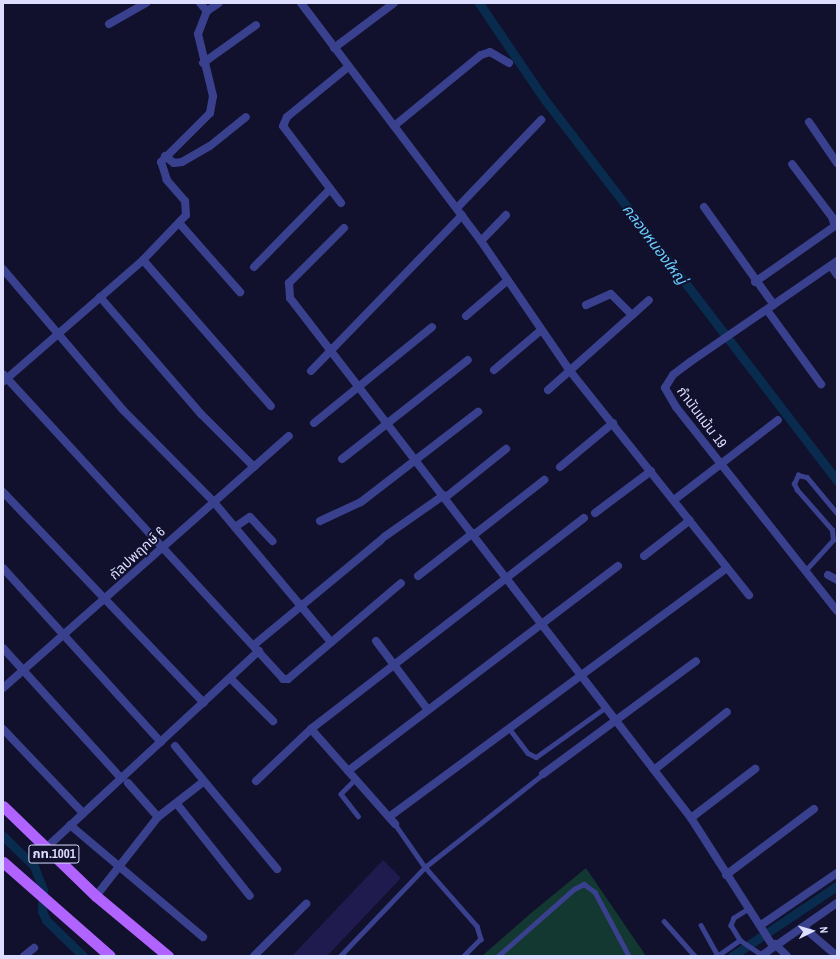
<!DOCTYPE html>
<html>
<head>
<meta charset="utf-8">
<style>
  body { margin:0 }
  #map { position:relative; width:840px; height:959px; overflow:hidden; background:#11102d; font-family:"Archivo Narrow","Noto Sans Thai",sans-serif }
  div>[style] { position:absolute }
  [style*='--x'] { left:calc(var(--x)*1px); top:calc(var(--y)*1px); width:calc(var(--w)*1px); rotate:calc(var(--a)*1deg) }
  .green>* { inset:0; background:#133731 }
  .canal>* { height:9px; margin:-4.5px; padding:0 4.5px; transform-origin:4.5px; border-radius:4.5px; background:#082b4e }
  .building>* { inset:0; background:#1f1b4f }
  .service>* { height:4.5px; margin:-2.25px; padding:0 2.25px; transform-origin:2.25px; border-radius:2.25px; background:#39418e }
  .minor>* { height:8px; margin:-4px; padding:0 4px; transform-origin:4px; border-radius:4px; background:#39418e }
  .tertiary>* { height:8px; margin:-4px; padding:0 4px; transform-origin:4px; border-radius:4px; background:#39418e }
  .primary>* { height:11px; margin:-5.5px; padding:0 5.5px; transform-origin:5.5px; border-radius:5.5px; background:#b063ff }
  span { translate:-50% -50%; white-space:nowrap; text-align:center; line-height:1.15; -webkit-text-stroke:4px #11102d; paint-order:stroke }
  .shield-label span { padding:1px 3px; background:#11102d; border:1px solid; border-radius:3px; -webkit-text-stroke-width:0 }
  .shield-label { font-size:13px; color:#dcddff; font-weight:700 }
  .street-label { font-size:14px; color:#dcddff }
  .water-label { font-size:15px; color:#6aceff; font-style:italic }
  .frame { position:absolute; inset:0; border:4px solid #dcddff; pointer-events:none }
  .north { position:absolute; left:792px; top:911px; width:40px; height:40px; -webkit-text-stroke:3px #11102d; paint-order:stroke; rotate:85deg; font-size:11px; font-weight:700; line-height:16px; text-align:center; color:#dcddff }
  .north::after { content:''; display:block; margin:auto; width:14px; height:18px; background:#dcddff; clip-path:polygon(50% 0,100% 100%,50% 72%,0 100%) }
</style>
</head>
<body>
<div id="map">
  <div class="green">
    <i style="clip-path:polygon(586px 868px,646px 956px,482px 956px,531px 913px)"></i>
  </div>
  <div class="canal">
    <i style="--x:479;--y:3;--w:117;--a:55.8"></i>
    <i style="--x:545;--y:100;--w:480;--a:52.5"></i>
    <i style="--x:3;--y:836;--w:43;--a:44.1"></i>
    <i style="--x:34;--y:866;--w:26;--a:69"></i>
    <i style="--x:43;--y:890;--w:21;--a:93"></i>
    <i style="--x:42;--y:911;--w:10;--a:66"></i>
    <i style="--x:46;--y:920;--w:52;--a:44.2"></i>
    <i style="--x:732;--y:956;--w:126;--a:-33.7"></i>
  </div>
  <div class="building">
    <i style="clip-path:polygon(383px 860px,401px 878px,327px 956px,292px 956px)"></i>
  </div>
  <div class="service">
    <i style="--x:805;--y:571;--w:42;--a:-47.9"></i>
    <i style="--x:833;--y:540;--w:10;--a:-96"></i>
    <i style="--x:832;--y:530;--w:53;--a:-131.2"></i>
    <i style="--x:797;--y:490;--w:7;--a:-117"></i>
    <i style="--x:794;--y:484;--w:10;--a:-66"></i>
    <i style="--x:798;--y:475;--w:9;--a:13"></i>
    <i style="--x:807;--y:477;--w:47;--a:50.2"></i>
    <i style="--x:509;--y:728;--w:31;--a:53"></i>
    <i style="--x:528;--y:753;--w:9;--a:27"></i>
    <i style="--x:536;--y:757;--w:86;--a:-35.5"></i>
    <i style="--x:356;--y:779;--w:21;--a:135"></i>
    <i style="--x:341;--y:794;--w:28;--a:52"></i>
    <i style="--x:395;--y:824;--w:52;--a:55.1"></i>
    <i style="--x:425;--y:867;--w:79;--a:48.6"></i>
    <i style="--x:477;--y:926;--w:14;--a:73"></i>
    <i style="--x:481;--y:939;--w:24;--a:135"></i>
    <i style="--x:750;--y:908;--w:19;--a:148"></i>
    <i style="--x:734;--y:918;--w:8;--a:113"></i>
    <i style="--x:731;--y:925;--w:17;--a:59"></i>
    <i style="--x:740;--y:940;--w:27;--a:34"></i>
    <i style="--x:664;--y:921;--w:47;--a:48.5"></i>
    <i style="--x:701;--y:925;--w:35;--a:61"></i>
    <i style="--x:340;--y:956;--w:123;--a:-46.3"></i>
    <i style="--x:425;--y:867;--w:150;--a:-38.2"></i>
    <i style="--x:498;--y:956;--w:101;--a:-41.4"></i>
    <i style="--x:574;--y:889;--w:11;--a:-27"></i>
    <i style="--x:584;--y:884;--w:14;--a:36"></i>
    <i style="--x:595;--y:892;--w:72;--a:62"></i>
    <i style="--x:717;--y:956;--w:28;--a:-35"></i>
  </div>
  <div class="minor">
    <i style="--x:200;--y:3;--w:11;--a:49"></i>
    <i style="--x:301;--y:3;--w:298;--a:52.9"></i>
    <i style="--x:481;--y:241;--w:158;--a:55.6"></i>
    <i style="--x:570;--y:371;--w:287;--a:51.4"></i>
    <i style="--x:109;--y:24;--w:43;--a:-29.6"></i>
    <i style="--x:334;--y:48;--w:75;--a:-36.9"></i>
    <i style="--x:203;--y:63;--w:65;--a:-35.6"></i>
    <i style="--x:809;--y:122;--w:50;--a:55.7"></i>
    <i style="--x:394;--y:126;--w:112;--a:-39.2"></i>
    <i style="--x:481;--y:55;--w:9;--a:-18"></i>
    <i style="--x:490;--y:52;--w:22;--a:30"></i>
    <i style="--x:165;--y:156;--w:11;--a:38"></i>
    <i style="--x:174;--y:163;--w:8;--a:-7"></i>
    <i style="--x:182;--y:162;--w:32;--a:-30"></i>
    <i style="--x:210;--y:146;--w:46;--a:-38.9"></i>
    <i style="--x:341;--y:203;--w:96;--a:-127"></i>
    <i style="--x:283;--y:126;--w:10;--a:-66"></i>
    <i style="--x:287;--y:117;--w:79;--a:-39.3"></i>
    <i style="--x:704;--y:207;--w:120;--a:54.5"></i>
    <i style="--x:457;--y:208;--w:122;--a:-46.3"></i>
    <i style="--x:180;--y:224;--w:91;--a:48.6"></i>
    <i style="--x:344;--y:228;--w:78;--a:135"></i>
    <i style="--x:289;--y:283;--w:15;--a:86"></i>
    <i style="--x:290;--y:298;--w:657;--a:52.36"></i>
    <i style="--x:691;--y:818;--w:152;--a:57.4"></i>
    <i style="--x:481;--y:241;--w:36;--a:-46"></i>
    <i style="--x:143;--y:260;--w:194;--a:48.8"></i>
    <i style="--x:837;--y:261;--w:178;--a:145.5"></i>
    <i style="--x:690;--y:362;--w:21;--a:143"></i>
    <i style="--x:673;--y:375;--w:15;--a:122"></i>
    <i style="--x:665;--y:388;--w:22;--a:60"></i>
    <i style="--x:676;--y:407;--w:260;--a:51.7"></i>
    <i style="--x:831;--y:266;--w:11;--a:56"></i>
    <i style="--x:254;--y:267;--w:109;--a:-45.7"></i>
    <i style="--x:3;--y:269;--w:185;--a:49.6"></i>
    <i style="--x:123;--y:410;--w:128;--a:45.3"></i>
    <i style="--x:213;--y:501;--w:184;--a:50.1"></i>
    <i style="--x:755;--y:282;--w:98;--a:-35"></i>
    <i style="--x:835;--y:226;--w:9;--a:-108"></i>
    <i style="--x:832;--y:217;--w:66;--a:-127"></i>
    <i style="--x:100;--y:297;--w:155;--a:49.2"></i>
    <i style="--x:201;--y:414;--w:75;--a:45"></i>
    <i style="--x:586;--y:305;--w:27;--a:-24"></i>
    <i style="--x:611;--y:294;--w:30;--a:45"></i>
    <i style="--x:767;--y:310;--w:92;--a:53.9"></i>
    <i style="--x:466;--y:316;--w:55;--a:-40.6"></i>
    <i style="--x:494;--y:370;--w:60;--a:-40.3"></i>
    <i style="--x:311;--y:371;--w:217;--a:-45.9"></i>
    <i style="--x:3;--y:374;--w:414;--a:47.4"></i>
    <i style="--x:283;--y:679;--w:5;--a:0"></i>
    <i style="--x:288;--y:679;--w:148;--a:-40.3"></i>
    <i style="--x:4;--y:381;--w:184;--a:-41"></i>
    <i style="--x:143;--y:260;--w:62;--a:-46.3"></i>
    <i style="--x:186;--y:215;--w:14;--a:-94"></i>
    <i style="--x:185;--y:201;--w:28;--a:-131"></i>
    <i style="--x:167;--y:180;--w:19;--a:-108"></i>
    <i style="--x:161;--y:162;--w:69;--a:-45"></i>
    <i style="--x:210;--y:113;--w:17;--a:-80"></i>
    <i style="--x:213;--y:96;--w:64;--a:-103.6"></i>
    <i style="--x:198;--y:34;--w:25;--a:-69"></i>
    <i style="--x:207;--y:11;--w:14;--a:-34"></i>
    <i style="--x:548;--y:390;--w:135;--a:-41.7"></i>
    <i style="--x:314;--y:423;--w:152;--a:-39.1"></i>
    <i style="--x:342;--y:459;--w:160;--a:-38.2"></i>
    <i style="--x:560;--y:467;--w:69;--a:-39.7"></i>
    <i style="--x:3;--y:492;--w:291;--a:46.4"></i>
    <i style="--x:446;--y:497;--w:77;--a:-38.7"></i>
    <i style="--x:674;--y:500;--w:131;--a:-37.6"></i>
    <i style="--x:595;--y:513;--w:70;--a:-36.9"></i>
    <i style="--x:320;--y:521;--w:45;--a:-24.9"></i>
    <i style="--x:361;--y:502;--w:148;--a:-37.6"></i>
    <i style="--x:235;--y:527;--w:18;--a:-34"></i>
    <i style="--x:250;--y:517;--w:33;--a:47"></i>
    <i style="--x:475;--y:534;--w:88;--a:-38"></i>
    <i style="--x:384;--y:537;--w:73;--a:-35"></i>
    <i style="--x:644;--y:556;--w:58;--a:-38"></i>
    <i style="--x:3;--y:568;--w:235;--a:47.8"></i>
    <i style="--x:828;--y:575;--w:10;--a:29"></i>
    <i style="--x:418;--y:576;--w:70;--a:-38"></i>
    <i style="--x:376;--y:641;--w:86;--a:53"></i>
    <i style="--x:254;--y:645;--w:165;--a:-39.6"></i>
    <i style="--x:3;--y:648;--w:176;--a:47.8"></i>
    <i style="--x:230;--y:678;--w:61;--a:45"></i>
    <i style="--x:3;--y:688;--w:381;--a:-41.4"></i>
    <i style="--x:3;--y:729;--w:116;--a:46.4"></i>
    <i style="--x:311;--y:729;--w:127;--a:48.5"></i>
    <i style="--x:175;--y:746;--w:160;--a:50.3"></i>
    <i style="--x:654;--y:770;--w:93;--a:-38.5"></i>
    <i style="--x:348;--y:771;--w:339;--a:-37.2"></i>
    <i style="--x:543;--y:774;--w:190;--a:-36.4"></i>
    <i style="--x:256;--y:781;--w:76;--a:-43.4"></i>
    <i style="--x:311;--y:729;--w:345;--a:-37.7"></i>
    <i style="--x:128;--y:783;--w:45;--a:48.6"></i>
    <i style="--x:177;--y:804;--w:117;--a:51.6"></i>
    <i style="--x:389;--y:817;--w:420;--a:-36.4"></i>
    <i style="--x:691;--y:818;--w:81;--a:-37.4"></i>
    <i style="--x:70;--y:825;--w:174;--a:40.1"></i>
    <i style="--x:47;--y:847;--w:289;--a:-42.8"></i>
    <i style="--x:726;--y:875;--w:110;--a:-36.9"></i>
    <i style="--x:96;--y:896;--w:100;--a:-51.9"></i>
    <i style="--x:158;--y:817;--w:57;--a:-37.9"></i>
    <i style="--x:761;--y:925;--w:92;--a:-34.4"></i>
    <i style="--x:803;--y:927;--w:45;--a:40.5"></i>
    <i style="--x:775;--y:944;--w:17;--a:45"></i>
    <i style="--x:24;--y:956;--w:13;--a:-39"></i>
    <i style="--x:254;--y:956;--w:74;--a:-45"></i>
  </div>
  <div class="tertiary">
    <i style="--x:761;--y:956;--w:93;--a:-34.9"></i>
  </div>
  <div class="primary">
    <i style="--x:3;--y:806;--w:129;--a:44.1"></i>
    <i style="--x:96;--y:896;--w:94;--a:39.8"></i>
    <i style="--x:3;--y:862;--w:142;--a:41.3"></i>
  </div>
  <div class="shield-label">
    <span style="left:54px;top:854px">กท.1001</span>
  </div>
  <div class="street-label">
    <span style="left:702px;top:417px;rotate:53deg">กำนันแม้น 19</span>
    <span style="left:137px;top:553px;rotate:-43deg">กัลปพฤกษ์ 6</span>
  </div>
  <div class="water-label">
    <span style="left:655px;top:244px;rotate:53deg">คลองหนองใหญ่</span>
  </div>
  <div class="frame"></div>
  <div class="north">N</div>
</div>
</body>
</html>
